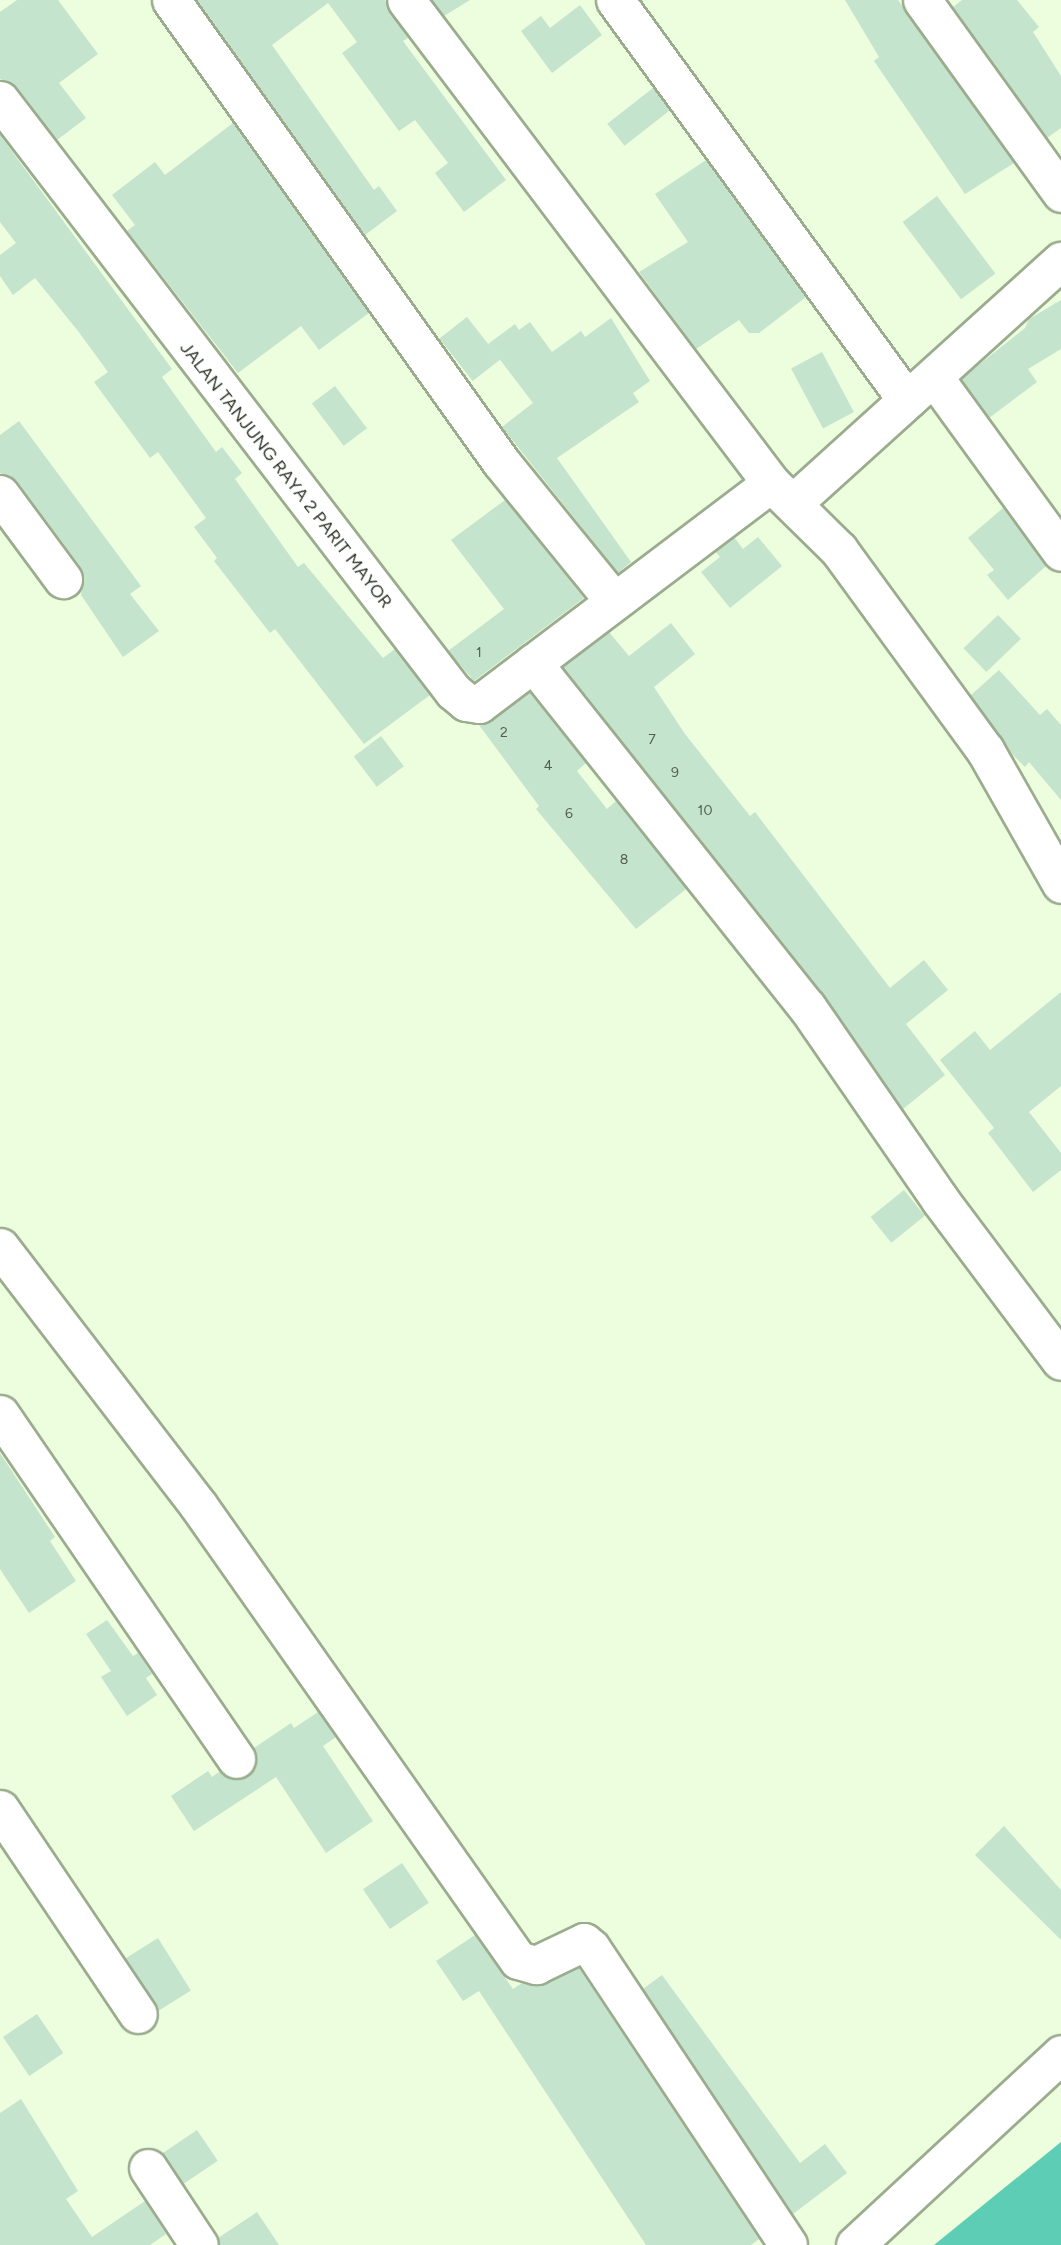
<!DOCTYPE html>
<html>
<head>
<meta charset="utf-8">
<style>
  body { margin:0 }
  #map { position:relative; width:1061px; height:2245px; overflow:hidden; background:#ecfedd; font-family:Figtree,sans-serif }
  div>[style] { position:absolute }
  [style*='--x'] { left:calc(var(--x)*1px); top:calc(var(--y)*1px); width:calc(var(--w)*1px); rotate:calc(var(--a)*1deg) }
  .water>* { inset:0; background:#5ecdb5 }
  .building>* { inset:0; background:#c4e4cd; transform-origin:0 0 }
  .roads { filter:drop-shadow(2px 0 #9bac8e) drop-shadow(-2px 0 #9bac8e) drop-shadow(0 2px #9bac8e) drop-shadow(0 -2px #9bac8e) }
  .minor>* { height:37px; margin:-18.5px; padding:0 18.5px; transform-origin:18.5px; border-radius:18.5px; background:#fff }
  span { translate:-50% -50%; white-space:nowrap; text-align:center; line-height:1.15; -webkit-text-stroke:7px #fff; paint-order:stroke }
  .number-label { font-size:14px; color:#525f50 }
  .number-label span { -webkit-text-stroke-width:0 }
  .street-label { font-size:18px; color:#2c3326 }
</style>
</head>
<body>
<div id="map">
  <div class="water">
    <i style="clip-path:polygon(1061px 2142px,1061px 2245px,934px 2245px)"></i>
  </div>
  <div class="building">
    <i style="clip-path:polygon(17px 0,58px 0,98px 54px,59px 83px,86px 118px,57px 140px,17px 87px,0 79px,0 12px)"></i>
    <i style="clip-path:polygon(197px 0,385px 0,408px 38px,403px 41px,506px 180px,464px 212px,435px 173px,448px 163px,415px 120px,399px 131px,342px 53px,357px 42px,328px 3px,272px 45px,374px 190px,379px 186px,397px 211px,365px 235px)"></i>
    <i style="clip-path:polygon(432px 0,470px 0,444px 16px)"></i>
    <i style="clip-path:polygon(845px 0,898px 0,1014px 163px,965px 194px,874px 61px,879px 57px)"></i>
    <i style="clip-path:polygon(962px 0,1017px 0,1039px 27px,1033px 32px,1061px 76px,1061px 128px,1047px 138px,953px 7px)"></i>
    <i style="clip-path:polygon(580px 5px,602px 35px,552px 73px,521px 31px,541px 16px,550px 28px)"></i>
    <i style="left:653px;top:88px;width:28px;height:58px;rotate:52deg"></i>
    <i style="clip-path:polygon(233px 123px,369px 313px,319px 350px,301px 326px,238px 373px,127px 231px,135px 225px,112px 195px,155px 162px,165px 175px)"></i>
    <i style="clip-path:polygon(0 135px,172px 369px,162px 377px,216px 452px,222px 447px,242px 473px,235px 479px,298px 567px,304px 563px,383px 658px,395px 649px,430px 695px,364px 744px,275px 629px,270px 633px,214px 561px,217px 558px,194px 527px,206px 518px,158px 452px,150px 458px,94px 382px,108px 372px,78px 331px,35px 278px,13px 295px,0 276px,0 255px,16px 243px,0 222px)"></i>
    <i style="clip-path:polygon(706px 160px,806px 297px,759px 333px,749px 333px,739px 320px,696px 349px,639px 272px,688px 242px,655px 194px)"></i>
    <i style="left:937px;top:196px;width:97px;height:43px;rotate:53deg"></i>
    <i style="clip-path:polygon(1061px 300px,1061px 349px,1028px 369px,1037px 382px,989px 418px,961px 379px,1025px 328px,1029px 319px)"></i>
    <i style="left:467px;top:317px;width:54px;height:35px;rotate:52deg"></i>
    <i style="clip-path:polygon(611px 318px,650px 381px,633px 393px,639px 402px,557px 458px,631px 562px,618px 573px,502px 427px,533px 403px,488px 344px,515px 324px,519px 330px,530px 322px,552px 352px,581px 331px,585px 337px)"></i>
    <i style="left:822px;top:352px;width:68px;height:35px;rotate:62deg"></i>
    <i style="left:335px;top:386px;width:53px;height:29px;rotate:53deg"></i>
    <i style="clip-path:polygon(19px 421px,141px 586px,130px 594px,159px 631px,123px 657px,81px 595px,84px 577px,80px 566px,17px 481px,0 473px,0 435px)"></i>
    <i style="clip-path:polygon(505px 500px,584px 598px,474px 681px,448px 651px,504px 609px,451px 540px)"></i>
    <i style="clip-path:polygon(1003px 508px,1046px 566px,1008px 600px,987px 575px,994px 570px,968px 538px)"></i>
    <i style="clip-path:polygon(734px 537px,743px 549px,758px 537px,782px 566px,730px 608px,701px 572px,720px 557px,715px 551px)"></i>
    <i style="left:998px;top:615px;width:33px;height:48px;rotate:46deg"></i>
    <i style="clip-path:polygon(671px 623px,695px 654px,654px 687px,685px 734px,750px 816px,755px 812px,890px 988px,924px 960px,948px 990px,906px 1024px,945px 1075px,903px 1109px,823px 994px,563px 667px,609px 632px,629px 656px)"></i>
    <i style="clip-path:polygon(999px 670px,1040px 715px,1047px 709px,1061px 725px,1061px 800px,1029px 762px,1025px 767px,1010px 752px,971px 695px)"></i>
    <i style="clip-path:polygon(529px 692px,586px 763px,577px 771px,607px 809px,616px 801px,686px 889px,636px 929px,536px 809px,539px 806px,479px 725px)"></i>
    <i style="left:381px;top:736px;width:38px;height:34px;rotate:53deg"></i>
    <i style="clip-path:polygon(1061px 992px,1061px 1086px,1029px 1112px,1061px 1153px,1061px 1170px,1033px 1192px,988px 1133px,994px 1128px,940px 1060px,975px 1031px,990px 1050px)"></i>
    <i style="left:904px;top:1190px;width:33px;height:43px;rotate:51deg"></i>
    <i style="clip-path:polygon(0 1453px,55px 1537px,50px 1541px,76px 1581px,29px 1613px,0 1569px)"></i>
    <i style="clip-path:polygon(107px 1620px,133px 1656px,138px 1653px,152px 1674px,146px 1678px,157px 1695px,127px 1716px,101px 1677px,111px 1671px,86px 1634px)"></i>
    <i style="clip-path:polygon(318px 1712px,336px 1737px,323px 1746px,373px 1821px,326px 1853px,276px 1777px,194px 1831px,171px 1796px,208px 1771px,212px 1777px,219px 1772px,237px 1780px,247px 1777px,255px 1767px,254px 1748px,291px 1723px,294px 1728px)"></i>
    <i style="clip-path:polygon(1004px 1826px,1061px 1890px,1061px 1940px,975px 1855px)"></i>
    <i style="left:402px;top:1863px;width:48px;height:47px;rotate:56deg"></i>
    <i style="clip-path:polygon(475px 1935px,513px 1989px,522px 1983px,545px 1984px,579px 1968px,759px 2239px,751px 2245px,646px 2245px,479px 1991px,463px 2001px,436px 1961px)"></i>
    <i style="left:158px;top:1938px;width:62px;height:38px;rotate:58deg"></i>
    <i style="clip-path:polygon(662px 1975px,800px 2163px,825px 2144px,847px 2173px,793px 2214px,643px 1989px)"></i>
    <i style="left:37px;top:2014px;width:47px;height:41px;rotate:56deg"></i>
    <i style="clip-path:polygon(21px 2099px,78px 2191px,66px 2199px,92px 2237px,145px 2201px,166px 2234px,150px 2245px,0 2245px,0 2113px)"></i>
    <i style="left:197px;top:2130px;width:37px;height:42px;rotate:56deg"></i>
    <i style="clip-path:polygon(257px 2212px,279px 2245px,220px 2245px,218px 2238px)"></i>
  </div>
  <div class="roads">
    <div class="minor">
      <i style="--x:171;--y:0;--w:568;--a:54.46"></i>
      <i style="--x:501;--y:462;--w:178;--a:50.9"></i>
      <i style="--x:615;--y:0;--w:495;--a:53.9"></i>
      <i style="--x:922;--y:0;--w:238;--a:54.2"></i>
      <i style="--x:0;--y:100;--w:745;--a:52.53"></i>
      <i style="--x:453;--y:691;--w:17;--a:40"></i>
      <i style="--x:466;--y:702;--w:13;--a:9"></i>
      <i style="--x:479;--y:704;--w:366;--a:-37.1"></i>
      <i style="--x:771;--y:483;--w:605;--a:-127.08"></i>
      <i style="--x:934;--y:377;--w:216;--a:54"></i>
      <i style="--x:771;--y:483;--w:95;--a:44.6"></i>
      <i style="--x:839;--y:550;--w:248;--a:53.9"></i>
      <i style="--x:985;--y:750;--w:154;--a:60.4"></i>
      <i style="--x:0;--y:494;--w:106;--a:53.5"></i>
      <i style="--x:794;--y:502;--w:360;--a:-42.1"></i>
      <i style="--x:533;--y:663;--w:440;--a:51.5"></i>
      <i style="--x:807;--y:1007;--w:234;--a:55.4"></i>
      <i style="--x:940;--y:1200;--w:201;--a:53.1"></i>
      <i style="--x:0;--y:1247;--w:325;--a:52.5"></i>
      <i style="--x:198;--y:1505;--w:556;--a:54.88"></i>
      <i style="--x:518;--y:1960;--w:19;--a:16"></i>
      <i style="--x:536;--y:1965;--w:53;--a:-25.6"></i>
      <i style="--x:584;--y:1942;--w:9;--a:41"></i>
      <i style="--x:591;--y:1948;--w:356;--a:56.4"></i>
      <i style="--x:0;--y:1414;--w:418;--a:55.6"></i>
      <i style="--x:0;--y:1809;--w:247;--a:56.1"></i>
      <i style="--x:148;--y:2168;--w:92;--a:56.5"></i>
      <i style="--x:855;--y:2245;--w:281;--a:-42.8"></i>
    </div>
  </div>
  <div class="number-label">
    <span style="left:479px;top:653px">1</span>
    <span style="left:504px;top:733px">2</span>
    <span style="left:652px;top:740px">7</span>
    <span style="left:548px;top:766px">4</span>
    <span style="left:675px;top:773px">9</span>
    <span style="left:705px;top:811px">10</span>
    <span style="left:569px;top:814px">6</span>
    <span style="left:624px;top:860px">8</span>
  </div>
  <div class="street-label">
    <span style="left:286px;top:475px;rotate:52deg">JALAN TANJUNG RAYA 2 PARIT MAYOR</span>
  </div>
</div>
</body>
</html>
